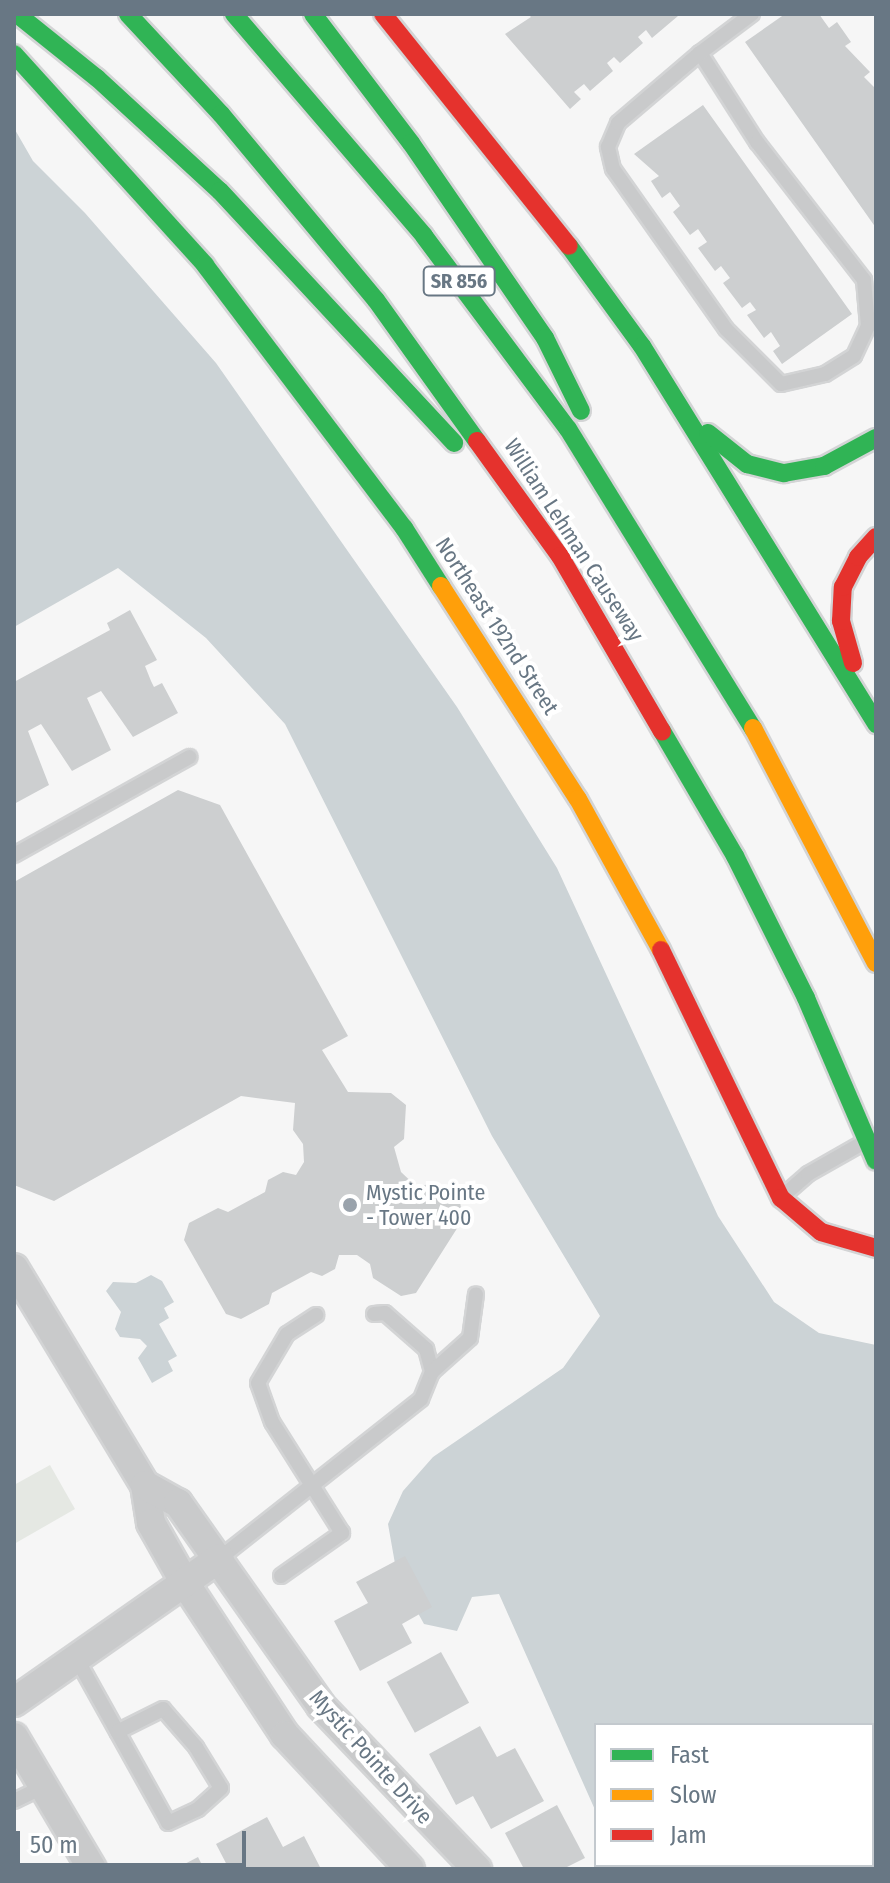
<!DOCTYPE html>
<html>
<head>
<meta charset="utf-8">
<style>
  body { margin:0 }
  #map { position:relative; width:890px; height:1883px; overflow:hidden; background:#f6f6f6; font-family:"Fira Sans Condensed",sans-serif }
  div>[style] { position:absolute }
  [style*='--x'] { left:calc(var(--x)*1px); top:calc(var(--y)*1px); width:calc(var(--w)*1px); rotate:calc(var(--a)*1deg) }
  .green>* { inset:0; background:#e5e8e3 }
  .water>* { inset:0; background:#ccd3d6 }
  .building>* { inset:0; background:#cdcfd0; transform-origin:0 0 }
  .roads { filter:drop-shadow(2px 0 #d3d4d5) drop-shadow(-2px 0 #d3d4d5) drop-shadow(0 2px #d3d4d5) drop-shadow(0 -2px #d3d4d5) }
  .lane>* { height:14px; margin:-7px; padding:0 7px; transform-origin:7px; border-radius:7px; background:#c9cacb }
  .street>* { height:28px; margin:-14px; padding:0 14px; transform-origin:14px; border-radius:14px; background:#c9cacb }
  .fast>* { height:18px; margin:-9px; padding:0 9px; transform-origin:9px; border-radius:9px; background:#30b455 }
  .slow>* { height:18px; margin:-9px; padding:0 9px; transform-origin:9px; border-radius:9px; background:#ff9f0a }
  .jam>* { height:18px; margin:-9px; padding:0 9px; transform-origin:9px; border-radius:9px; background:#e5322d }
  .dots>* { width:22px; height:22px; translate:-50% -50%; box-sizing:border-box; border:4px solid #fff; border-radius:50% }
  span { translate:-50% -50%; white-space:nowrap; text-align:center; line-height:1.15; -webkit-text-stroke:8px #fff; paint-order:stroke }
  .shield-label span { padding:2px 6px; background:#fff; border:2px solid; border-radius:6px; -webkit-text-stroke-width:0 }
  .shield-label { font-size:20px; color:#687784; font-weight:700 }
  .street-label { font-size:22px; color:#687784 }
  .poi-label { font-size:22px; color:#687784 }
  .left { translate:0 -50%; text-align:left }
  .frame { position:absolute; inset:0; border:16px solid #687784; pointer-events:none }
  .legend { position:absolute; left:594px; top:1723px; width:280px; height:144px; box-sizing:border-box; background:#fff; border:2px solid #c3c9ce; margin:0; padding:10px 14px; list-style:none; font-size:24px; color:#687784 }
  .legend li { display:flex; align-items:center; gap:16px; height:40px }
  .legend b { width:40px; border:2px solid #c3c9ce }
  .scale { position:absolute; left:16px; top:1831px; width:230px; height:36px; box-sizing:border-box; border:4px solid #687784; border-top:0; padding-left:10px; font-size:24px; line-height:28px; white-space:nowrap; color:#687784; -webkit-text-stroke:6px #fff; paint-order:stroke }
</style>
</head>
<body>
<div id="map">
  <div class="green">
    <i style="clip-path:polygon(50px 1465px,75px 1509px,14px 1544px,14px 1485px)"></i>
  </div>
  <div class="water">
    <i style="clip-path:polygon(14px 128px,33px 161px,85px 213px,216px 363px,457px 707px,557px 868px,718px 1216px,774px 1302px,819px 1333px,876px 1345px,876px 1783px,872px 1785px,872px 1725px,596px 1725px,596px 1812px,499px 1594px,472px 1597px,457px 1631px,424px 1624px,397px 1575px,388px 1524px,403px 1491px,433px 1457px,563px 1368px,600px 1316px,492px 1136px,285px 724px,206px 638px,118px 568px,14px 627px)"></i>
    <i style="clip-path:polygon(151px 1275px,162px 1281px,174px 1302px,164px 1308px,169px 1318px,159px 1324px,177px 1356px,168px 1361px,173px 1371px,152px 1383px,138px 1358px,147px 1346px,140px 1339px,120px 1337px,115px 1329px,121px 1312px,106px 1291px,113px 1282px,136px 1283px)"></i>
  </div>
  <div class="building">
    <i style="clip-path:polygon(528px 14px,676px 14px,678px 16px,652px 38px,646px 30px,638px 37px,643px 43px,620px 63px,614px 57px,607px 63px,613px 71px,590px 91px,584px 84px,574px 92px,581px 99px,570px 109px,505px 34px,531px 17px)"></i>
    <i style="clip-path:polygon(785px 14px,819px 14px,829px 28px,837px 22px,851px 42px,845px 46px,870px 72px,864px 77px,876px 89px,876px 228px,745px 42px)"></i>
    <i style="clip-path:polygon(703px 105px,852px 314px,782px 364px,773px 351px,780px 346px,771px 332px,764px 338px,747px 315px,756px 310px,750px 302px,742px 308px,723px 283px,730px 278px,721px 266px,715px 271px,698px 248px,707px 242px,698px 229px,690px 235px,673px 212px,680px 206px,670px 192px,662px 198px,651px 181px,659px 176px,634px 154px)"></i>
    <i style="clip-path:polygon(130px 610px,157px 660px,145px 666px,151px 681px,154px 687px,162px 683px,178px 713px,133px 737px,101px 691px,87px 698px,111px 750px,72px 771px,41px 724px,28px 731px,49px 785px,14px 804px,14px 682px,110px 630px,107px 623px)"></i>
    <i style="clip-path:polygon(178px 790px,220px 805px,348px 1036px,322px 1050px,348px 1092px,391px 1093px,406px 1105px,404px 1139px,394px 1147px,401px 1172px,418px 1188px,430px 1183px,460px 1202px,463px 1219px,416px 1293px,401px 1296px,373px 1278px,370px 1264px,357px 1255px,339px 1255px,335px 1269px,322px 1276px,311px 1272px,272px 1293px,269px 1304px,241px 1319px,226px 1314px,184px 1240px,189px 1223px,218px 1208px,228px 1212px,265px 1192px,268px 1180px,283px 1172px,296px 1175px,304px 1162px,303px 1144px,293px 1130px,295px 1103px,241px 1096px,54px 1201px,14px 1185px,14px 882px)"></i>
    <i style="clip-path:polygon(405px 1556px,432px 1607px,402px 1624px,412px 1643px,360px 1671px,334px 1621px,368px 1603px,356px 1582px)"></i>
    <i style="left:441px;top:1652px;width:58px;height:62px;rotate:61deg"></i>
    <i style="clip-path:polygon(480px 1726px,497px 1757px,515px 1748px,544px 1801px,491px 1829px,473px 1796px,456px 1805px,429px 1754px)"></i>
    <i style="clip-path:polygon(557px 1805px,585px 1858px,563px 1869px,524px 1869px,505px 1833px)"></i>
    <i style="clip-path:polygon(267px 1817px,283px 1847px,304px 1836px,321px 1869px,229px 1869px,216px 1844px)"></i>
    <i style="clip-path:polygon(198px 1857px,204px 1869px,175px 1869px)"></i>
  </div>
  <div class="roads">
    <div class="lane">
      <i style="--x:700;--y:53;--w:106;--a:57.4"></i>
      <i style="--x:757;--y:142;--w:175;--a:52.2"></i>
      <i style="--x:864;--y:280;--w:46;--a:85"></i>
      <i style="--x:868;--y:326;--w:33;--a:115"></i>
      <i style="--x:854;--y:356;--w:34;--a:148"></i>
      <i style="--x:825;--y:374;--w:45;--a:167.2"></i>
      <i style="--x:781;--y:384;--w:78;--a:-135"></i>
      <i style="--x:726;--y:329;--w:196;--a:-125.2"></i>
      <i style="--x:613;--y:169;--w:23;--a:-103"></i>
      <i style="--x:608;--y:147;--w:26;--a:-67"></i>
      <i style="--x:618;--y:123;--w:108;--a:-40.5"></i>
      <i style="--x:700;--y:53;--w:65;--a:-36.9"></i>
      <i style="--x:14;--y:855;--w:201;--a:-29.2"></i>
      <i style="--x:784;--y:1195;--w:32;--a:-41"></i>
      <i style="--x:808;--y:1174;--w:59;--a:-29.6"></i>
      <i style="--x:374;--y:1314;--w:11;--a:-5"></i>
      <i style="--x:385;--y:1313;--w:55;--a:41.3"></i>
      <i style="--x:426;--y:1349;--w:24;--a:75"></i>
      <i style="--x:220;--y:1558;--w:256;--a:-38.3"></i>
      <i style="--x:421;--y:1399;--w:29;--a:-68"></i>
      <i style="--x:432;--y:1372;--w:51;--a:-41.8"></i>
      <i style="--x:470;--y:1338;--w:44;--a:-82.2"></i>
      <i style="--x:281;--y:1576;--w:75;--a:-35.2"></i>
      <i style="--x:342;--y:1533;--w:131;--a:-122.2"></i>
      <i style="--x:272;--y:1422;--w:41;--a:-109.7"></i>
      <i style="--x:258;--y:1383;--w:57;--a:-59.4"></i>
      <i style="--x:287;--y:1334;--w:35;--a:-33"></i>
      <i style="--x:78;--y:1661;--w:185;--a:60.9"></i>
      <i style="--x:168;--y:1823;--w:33;--a:-25"></i>
      <i style="--x:198;--y:1809;--w:31;--a:-42"></i>
      <i style="--x:221;--y:1788;--w:48;--a:-121.4"></i>
      <i style="--x:196;--y:1747;--w:50;--a:-131"></i>
      <i style="--x:163;--y:1709;--w:51;--a:153.4"></i>
      <i style="--x:14;--y:1801;--w:32;--a:-26"></i>
    </div>
    <div class="street">
      <i style="--x:14;--y:1268;--w:253;--a:58.9"></i>
      <i style="--x:145;--y:1485;--w:38;--a:81"></i>
      <i style="--x:151;--y:1523;--w:69;--a:60.5"></i>
      <i style="--x:185;--y:1583;--w:182;--a:56.7"></i>
      <i style="--x:285;--y:1735;--w:183;--a:47"></i>
      <i style="--x:145;--y:1485;--w:38;--a:29"></i>
      <i style="--x:178;--y:1503;--w:248;--a:54.8"></i>
      <i style="--x:321;--y:1706;--w:226;--a:46.3"></i>
      <i style="--x:14;--y:1702;--w:251;--a:-35"></i>
      <i style="--x:14;--y:1737;--w:153;--a:59.4"></i>
    </div>
    <div class="fast">
      <i style="--x:17;--y:14;--w:102;--a:38.7"></i>
      <i style="--x:97;--y:78;--w:167;--a:42.6"></i>
      <i style="--x:220;--y:191;--w:344;--a:47.1"></i>
      <i style="--x:128;--y:14;--w:137;--a:47.1"></i>
      <i style="--x:221;--y:114;--w:242;--a:50.2"></i>
      <i style="--x:376;--y:300;--w:173;--a:54.4"></i>
      <i style="--x:234;--y:14;--w:292;--a:49.4"></i>
      <i style="--x:424;--y:236;--w:241;--a:53.3"></i>
      <i style="--x:568;--y:429;--w:352;--a:58.3"></i>
      <i style="--x:313;--y:14;--w:162;--a:52.8"></i>
      <i style="--x:411;--y:143;--w:237;--a:55.5"></i>
      <i style="--x:545;--y:338;--w:81;--a:63.7"></i>
      <i style="--x:14;--y:54;--w:285;--a:47.8"></i>
      <i style="--x:205;--y:265;--w:330;--a:52.9"></i>
      <i style="--x:404;--y:528;--w:69;--a:57.5"></i>
      <i style="--x:569;--y:246;--w:124;--a:53.9"></i>
      <i style="--x:642;--y:346;--w:445;--a:58.2"></i>
      <i style="--x:708;--y:433;--w:50;--a:38.5"></i>
      <i style="--x:747;--y:464;--w:38;--a:14"></i>
      <i style="--x:784;--y:473;--w:41;--a:-9.9"></i>
      <i style="--x:824;--y:466;--w:59;--a:-28.3"></i>
      <i style="--x:662;--y:731;--w:145;--a:59.7"></i>
      <i style="--x:735;--y:856;--w:159;--a:63.4"></i>
      <i style="--x:806;--y:998;--w:177;--a:66.8"></i>
    </div>
    <div class="slow">
      <i style="--x:441;--y:586;--w:253;--a:57.3"></i>
      <i style="--x:578;--y:799;--w:172;--a:61.2"></i>
      <i style="--x:753;--y:728;--w:265;--a:62.4"></i>
    </div>
    <div class="jam">
      <i style="--x:383;--y:14;--w:297;--a:51.3"></i>
      <i style="--x:477;--y:441;--w:142;--a:54.2"></i>
      <i style="--x:560;--y:556;--w:203;--a:59.8"></i>
      <i style="--x:853;--y:663;--w:44;--a:-105.9"></i>
      <i style="--x:841;--y:621;--w:34;--a:-87"></i>
      <i style="--x:843;--y:587;--w:34;--a:-63"></i>
      <i style="--x:858;--y:557;--w:27;--a:-48"></i>
      <i style="--x:661;--y:950;--w:276;--a:64.2"></i>
      <i style="--x:781;--y:1198;--w:52;--a:40.4"></i>
      <i style="--x:821;--y:1232;--w:57;--a:16.2"></i>
    </div>
  </div>
  <div class="dots">
    <i style="left:350px;top:1205px;background:#9aa3ac"></i>
  </div>
  <div class="shield-label">
    <span style="left:459px;top:281px">SR 856</span>
  </div>
  <div class="street-label">
    <span style="left:574px;top:540px;rotate:57deg">William Lehman Causeway</span>
    <span style="left:497px;top:626px;rotate:57deg">Northeast 192nd Street</span>
    <span style="left:371px;top:1757px;rotate:48deg">Mystic Pointe Drive</span>
  </div>
  <div class="poi-label">
    <span class="left" style="left:366px;top:1205px">Mystic Pointe<br>- Tower 400</span>
  </div>
  <div class="frame"></div>
  <ul class="legend">
  <li><b style="height:10px;background:#30b455"></b>Fast</li>
  <li><b style="height:10px;background:#ff9f0a"></b>Slow</li>
  <li><b style="height:10px;background:#e5322d"></b>Jam</li>
  </ul>
  <div class="scale">50 m</div>
</div>
</body>
</html>
